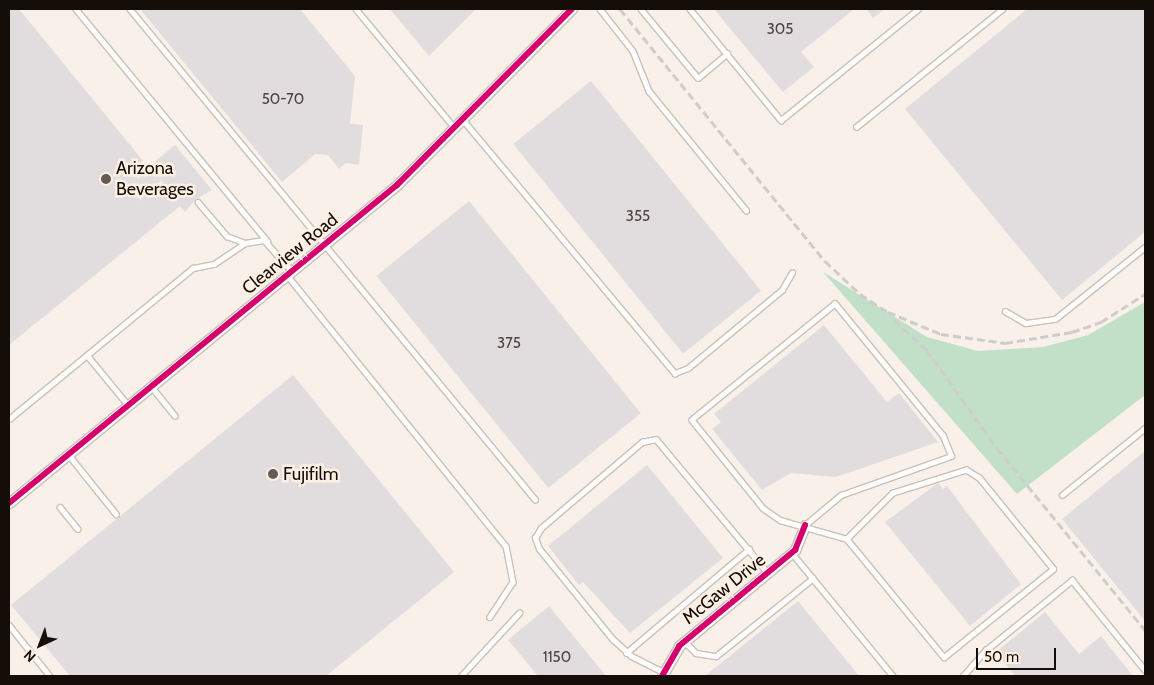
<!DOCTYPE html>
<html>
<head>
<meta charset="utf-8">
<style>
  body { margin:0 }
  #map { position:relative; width:1154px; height:685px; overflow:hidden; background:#f8f0e9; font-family:Cabin,sans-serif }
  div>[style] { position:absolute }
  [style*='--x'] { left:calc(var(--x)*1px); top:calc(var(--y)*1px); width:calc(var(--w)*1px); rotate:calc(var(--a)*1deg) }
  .green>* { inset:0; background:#c2e0c8 }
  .building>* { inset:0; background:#e1dddf; transform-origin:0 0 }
  .roads { filter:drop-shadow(1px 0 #c9c1ba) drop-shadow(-1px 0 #c9c1ba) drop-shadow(0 1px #c9c1ba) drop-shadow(0 -1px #c9c1ba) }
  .lane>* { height:4.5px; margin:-2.25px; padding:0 2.25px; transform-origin:2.25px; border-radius:2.25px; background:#fefdfc }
  .street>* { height:9px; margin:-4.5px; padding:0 4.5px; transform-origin:4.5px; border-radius:4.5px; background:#fefdfc }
  .rail>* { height:3px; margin-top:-1.5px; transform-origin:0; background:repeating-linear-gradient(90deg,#cfcdcb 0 8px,transparent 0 12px) }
  .cycleway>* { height:6px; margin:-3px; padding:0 3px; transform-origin:3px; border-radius:3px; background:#d6006c }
  .dots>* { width:14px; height:14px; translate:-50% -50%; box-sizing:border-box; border:2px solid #feefe3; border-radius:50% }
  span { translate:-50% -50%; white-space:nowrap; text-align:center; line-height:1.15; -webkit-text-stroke:5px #feefe3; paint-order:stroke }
  .number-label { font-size:15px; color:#4b4440 }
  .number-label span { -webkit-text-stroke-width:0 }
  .poi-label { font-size:18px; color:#150d07 }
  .left { translate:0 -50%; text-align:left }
  .street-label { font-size:18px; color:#150d07 }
  .frame { position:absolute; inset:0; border:10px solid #150d07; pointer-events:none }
  .north { position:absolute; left:15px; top:620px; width:50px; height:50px; -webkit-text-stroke:4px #feefe3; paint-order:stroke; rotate:223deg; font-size:14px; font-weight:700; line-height:20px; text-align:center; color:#150d07 }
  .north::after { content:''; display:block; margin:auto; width:18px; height:22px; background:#150d07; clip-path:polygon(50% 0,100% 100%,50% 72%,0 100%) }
  .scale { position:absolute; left:976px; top:648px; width:80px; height:22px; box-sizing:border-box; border:2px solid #150d07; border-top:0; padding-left:6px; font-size:15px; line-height:18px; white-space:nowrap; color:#150d07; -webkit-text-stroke:4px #feefe3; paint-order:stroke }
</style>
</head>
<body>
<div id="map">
  <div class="green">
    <i style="clip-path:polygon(823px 272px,927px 337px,978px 351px,1043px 347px,1088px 335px,1145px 302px,1145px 395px,1017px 494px)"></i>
  </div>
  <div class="building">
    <i style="clip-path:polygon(9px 9px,19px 9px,148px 167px,175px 145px,212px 190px,196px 199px,185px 212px,180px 206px,9px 345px)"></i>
    <i style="clip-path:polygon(140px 9px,300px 9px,355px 76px,350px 124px,363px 125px,359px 165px,346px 163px,339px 169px,328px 155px,315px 154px,282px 182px)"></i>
    <i style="clip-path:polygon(390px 9px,476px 9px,429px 56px)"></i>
    <i style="clip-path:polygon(714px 9px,854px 9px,801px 52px,814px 67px,783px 92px)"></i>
    <i style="clip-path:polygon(866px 9px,885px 9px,873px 18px)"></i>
    <i style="clip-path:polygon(1027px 9px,1145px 9px,1145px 232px,1062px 300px,905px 109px)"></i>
    <i style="left:591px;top:81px;width:270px;height:100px;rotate:51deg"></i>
    <i style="left:469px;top:201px;width:273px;height:119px;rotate:51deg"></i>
    <i style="clip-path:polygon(824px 325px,887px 402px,899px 393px,938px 442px,836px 477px,791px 473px,762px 490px,712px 429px,721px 422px,714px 414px)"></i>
    <i style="clip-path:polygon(293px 375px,454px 572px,326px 676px,70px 676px,11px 605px)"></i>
    <i style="clip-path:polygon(1145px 451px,1145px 621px,1062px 519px)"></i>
    <i style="clip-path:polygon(647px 465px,723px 558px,630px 633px,583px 582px,579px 585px,548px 546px)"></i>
    <i style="clip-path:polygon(938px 483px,943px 489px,947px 486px,1021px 584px,970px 626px,885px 522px)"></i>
    <i style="clip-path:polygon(798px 601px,859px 676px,705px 676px)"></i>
    <i style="clip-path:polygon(549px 606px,606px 676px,538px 676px,508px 640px)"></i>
    <i style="clip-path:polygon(1045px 612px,1079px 654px,1101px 636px,1133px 676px,1015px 676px,996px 652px)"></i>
  </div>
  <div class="roads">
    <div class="lane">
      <i style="--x:76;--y:9;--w:301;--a:50.5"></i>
      <i style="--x:130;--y:9;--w:636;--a:50.43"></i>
      <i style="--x:356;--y:9;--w:153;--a:50.3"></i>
      <i style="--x:600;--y:9;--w:53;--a:51.8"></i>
      <i style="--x:633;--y:51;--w:43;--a:68.2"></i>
      <i style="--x:649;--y:91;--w:154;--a:50.8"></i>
      <i style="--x:641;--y:9;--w:89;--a:50.4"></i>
      <i style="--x:698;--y:78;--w:38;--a:-40"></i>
      <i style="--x:690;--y:9;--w:144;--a:50.7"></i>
      <i style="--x:781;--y:120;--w:176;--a:-39"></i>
      <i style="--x:464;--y:121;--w:329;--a:50.1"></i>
      <i style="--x:675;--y:373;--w:14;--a:-21"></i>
      <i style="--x:688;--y:368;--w:122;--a:-39.7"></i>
      <i style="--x:782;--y:290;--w:20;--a:-60"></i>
      <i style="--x:856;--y:127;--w:188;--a:-38.9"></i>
      <i style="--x:198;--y:202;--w:45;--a:49.5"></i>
      <i style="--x:227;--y:236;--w:19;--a:21"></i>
      <i style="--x:287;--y:275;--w:348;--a:51.1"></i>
      <i style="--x:506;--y:546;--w:37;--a:79"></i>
      <i style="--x:513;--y:582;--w:42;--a:123.3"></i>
      <i style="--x:1005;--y:311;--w:24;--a:30"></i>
      <i style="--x:1026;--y:323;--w:29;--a:-8"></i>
      <i style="--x:1055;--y:319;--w:115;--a:-38.7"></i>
      <i style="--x:87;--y:355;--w:65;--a:50.6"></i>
      <i style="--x:151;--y:386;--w:38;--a:51"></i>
      <i style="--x:9;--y:419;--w:238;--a:-39.4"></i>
      <i style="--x:193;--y:268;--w:21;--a:-11"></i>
      <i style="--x:214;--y:264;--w:37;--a:-34"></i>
      <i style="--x:245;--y:243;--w:19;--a:-9"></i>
      <i style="--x:264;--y:240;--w:42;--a:47.9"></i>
      <i style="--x:68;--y:454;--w:77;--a:51.3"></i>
      <i style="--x:1062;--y:495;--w:107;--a:-38.9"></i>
      <i style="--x:60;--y:507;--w:28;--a:51"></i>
      <i style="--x:805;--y:525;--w:47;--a:-39.8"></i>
      <i style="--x:841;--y:495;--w:117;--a:-19.5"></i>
      <i style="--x:951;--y:456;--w:22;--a:-112"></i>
      <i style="--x:943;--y:436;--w:171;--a:-129.3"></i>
      <i style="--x:835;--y:304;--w:184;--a:141"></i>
      <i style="--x:692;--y:420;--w:113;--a:51.1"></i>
      <i style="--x:763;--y:508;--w:21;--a:35"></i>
      <i style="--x:780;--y:520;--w:70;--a:15.8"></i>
      <i style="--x:847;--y:539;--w:153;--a:50.6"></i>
      <i style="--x:944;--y:657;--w:140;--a:-38.9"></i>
      <i style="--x:1053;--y:569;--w:117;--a:-129.1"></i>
      <i style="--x:979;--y:478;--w:15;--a:-148"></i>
      <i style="--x:966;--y:470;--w:77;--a:162.5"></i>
      <i style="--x:893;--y:493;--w:65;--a:135"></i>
      <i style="--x:792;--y:553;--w:159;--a:50.6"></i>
      <i style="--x:9;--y:625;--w:65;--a:51.2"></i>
      <i style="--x:684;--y:641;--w:17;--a:45"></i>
      <i style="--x:696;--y:653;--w:20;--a:9"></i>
      <i style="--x:716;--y:656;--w:124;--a:-38.8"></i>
      <i style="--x:626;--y:653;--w:161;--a:-40.2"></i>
      <i style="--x:662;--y:672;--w:35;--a:-153"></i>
      <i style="--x:631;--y:656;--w:24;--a:-138"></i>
      <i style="--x:613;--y:640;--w:117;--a:-129.1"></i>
      <i style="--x:539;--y:549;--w:12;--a:-110"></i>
      <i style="--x:535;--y:538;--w:12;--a:-59"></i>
      <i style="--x:541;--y:528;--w:133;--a:-40.4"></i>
      <i style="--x:642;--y:442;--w:14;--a:-12"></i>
      <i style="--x:656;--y:439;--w:175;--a:50.1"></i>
      <i style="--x:461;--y:676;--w:86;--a:-47.4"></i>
      <i style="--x:963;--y:676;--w:35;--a:-49"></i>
      <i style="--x:986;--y:650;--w:111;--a:-39.1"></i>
      <i style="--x:1072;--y:580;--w:116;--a:51"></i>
    </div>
    <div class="street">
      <i style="--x:9;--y:503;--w:502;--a:-39.34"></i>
      <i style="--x:397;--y:185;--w:248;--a:-45.2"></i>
      <i style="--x:662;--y:676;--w:34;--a:-60"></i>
      <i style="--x:679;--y:646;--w:151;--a:-39.6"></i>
      <i style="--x:795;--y:550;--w:27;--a:-68"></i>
    </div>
  </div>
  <div class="rail">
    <i style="--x:620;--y:9;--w:325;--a:50.9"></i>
    <i style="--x:825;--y:261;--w:48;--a:43.3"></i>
    <i style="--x:860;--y:294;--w:33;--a:33"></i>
    <i style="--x:888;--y:312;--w:57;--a:22.5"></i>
    <i style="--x:941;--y:334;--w:65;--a:8"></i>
    <i style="--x:1005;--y:343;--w:68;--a:-9.3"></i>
    <i style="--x:1072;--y:332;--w:31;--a:-19"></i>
    <i style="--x:1101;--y:322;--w:52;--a:-32.5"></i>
    <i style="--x:894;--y:320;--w:43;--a:42.2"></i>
    <i style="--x:926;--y:349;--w:122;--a:54.4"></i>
    <i style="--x:997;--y:448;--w:235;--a:50.9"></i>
  </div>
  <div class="cycleway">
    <i style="--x:9;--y:503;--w:502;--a:-39.34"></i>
    <i style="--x:397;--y:185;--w:248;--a:-45.2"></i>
    <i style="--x:662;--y:676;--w:34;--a:-60"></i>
    <i style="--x:679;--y:646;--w:151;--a:-39.6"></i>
    <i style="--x:795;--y:550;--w:27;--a:-68"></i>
  </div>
  <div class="dots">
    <i style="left:106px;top:179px;background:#645c56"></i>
    <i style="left:273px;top:474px;background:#645c56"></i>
  </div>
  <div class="number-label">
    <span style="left:780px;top:30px">305</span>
    <span style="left:283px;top:100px">50-70</span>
    <span style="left:638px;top:217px">355</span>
    <span style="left:509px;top:344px">375</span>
    <span style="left:557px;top:658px">1150</span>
  </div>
  <div class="poi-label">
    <span class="left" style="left:116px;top:179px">Arizona<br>Beverages</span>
    <span class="left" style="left:283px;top:474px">Fujifilm</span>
  </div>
  <div class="street-label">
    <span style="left:290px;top:254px;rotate:-39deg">Clearview Road</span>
    <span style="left:724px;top:589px;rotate:-39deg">McGaw Drive</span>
  </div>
  <div class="frame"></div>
  <div class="north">N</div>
  <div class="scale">50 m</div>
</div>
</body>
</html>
